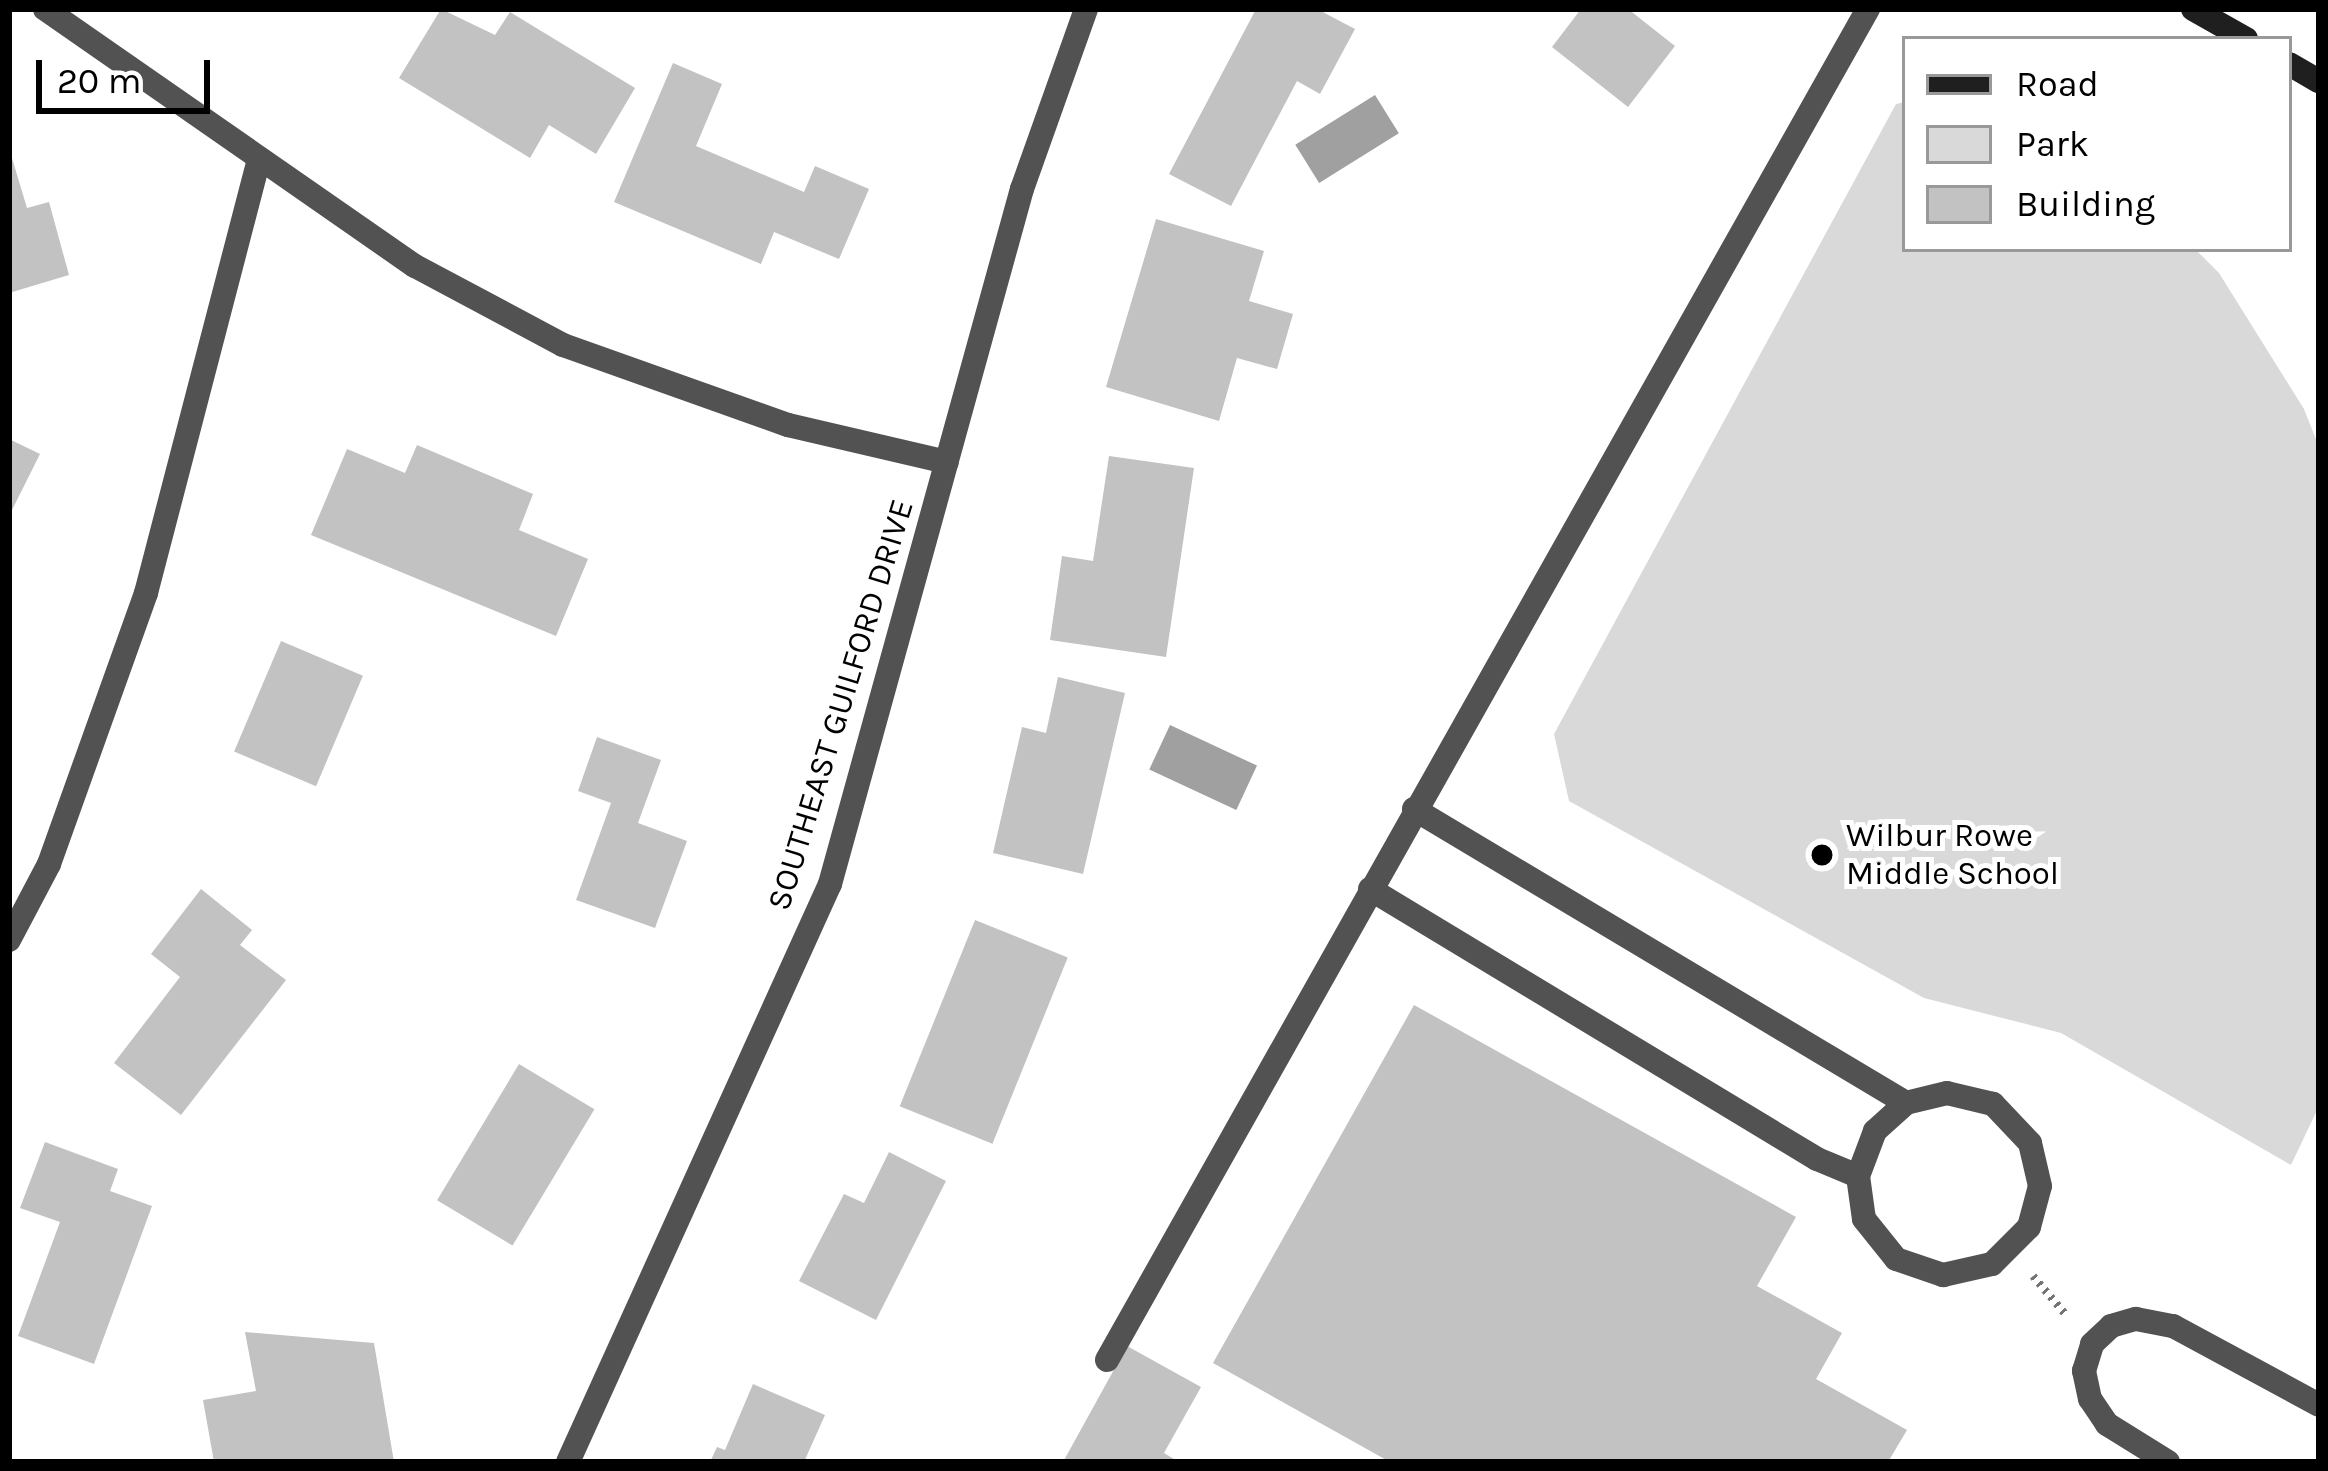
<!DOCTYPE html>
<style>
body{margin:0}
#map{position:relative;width:2328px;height:1471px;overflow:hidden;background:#fff;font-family:Karla,sans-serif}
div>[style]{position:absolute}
.green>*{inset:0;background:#d9d9d9}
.water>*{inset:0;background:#a0a0a0;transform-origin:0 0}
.building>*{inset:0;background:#c2c2c2;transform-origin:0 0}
.path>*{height:8px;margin-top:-4px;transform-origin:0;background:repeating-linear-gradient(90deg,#747474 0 3px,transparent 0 9px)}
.lane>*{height:24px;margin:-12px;padding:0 12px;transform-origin:12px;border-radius:12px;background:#525252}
.street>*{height:24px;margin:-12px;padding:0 12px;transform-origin:12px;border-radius:12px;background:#525252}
.secondary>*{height:24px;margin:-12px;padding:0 12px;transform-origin:12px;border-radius:12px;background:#1f1f1f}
.dots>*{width:33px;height:33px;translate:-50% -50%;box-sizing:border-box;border:6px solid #fff;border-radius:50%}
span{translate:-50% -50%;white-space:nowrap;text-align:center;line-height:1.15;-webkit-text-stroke:10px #fff;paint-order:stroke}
.street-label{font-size:33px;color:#000}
.poi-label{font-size:33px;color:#000}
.left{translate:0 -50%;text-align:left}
.frame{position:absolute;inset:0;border:12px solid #000;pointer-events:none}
.legend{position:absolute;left:1902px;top:36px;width:390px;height:216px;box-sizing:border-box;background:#fff;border:3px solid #999;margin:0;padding:15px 21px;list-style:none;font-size:36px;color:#000}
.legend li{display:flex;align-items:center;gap:24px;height:60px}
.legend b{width:60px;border:3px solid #999}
.scale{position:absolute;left:36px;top:60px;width:174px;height:54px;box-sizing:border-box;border:6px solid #000;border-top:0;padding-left:15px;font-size:36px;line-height:42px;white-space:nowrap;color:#000;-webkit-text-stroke:9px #fff;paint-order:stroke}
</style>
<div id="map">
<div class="green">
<div style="clip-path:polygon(1905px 102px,1905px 249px,2195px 249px,2219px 273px,2304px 409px,2319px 447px,2319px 1106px,2291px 1165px,2061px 1033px,1924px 998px,1569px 801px,1554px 734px,1896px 104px)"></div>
</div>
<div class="water">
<div style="left:1375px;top:95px;width:45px;height:94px;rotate:58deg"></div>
<div style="left:1170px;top:725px;width:96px;height:49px;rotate:25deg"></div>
</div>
<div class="building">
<div style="clip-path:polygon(441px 9px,495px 35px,510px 12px,635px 88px,596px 154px,549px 125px,530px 158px,399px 78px)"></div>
<div style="clip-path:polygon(1256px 9px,1317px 9px,1355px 29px,1320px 94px,1297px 81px,1231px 206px,1169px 174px)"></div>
<div style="clip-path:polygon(1581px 9px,1628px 9px,1675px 46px,1628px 107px,1552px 47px)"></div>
<div style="clip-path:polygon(673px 63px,722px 84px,696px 146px,804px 192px,815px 166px,869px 189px,839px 259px,774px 232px,761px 264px,614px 202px)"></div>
<div style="clip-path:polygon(9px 148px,27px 208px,49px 202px,69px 275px,9px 293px)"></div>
<div style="clip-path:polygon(1156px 219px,1264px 251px,1249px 301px,1293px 314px,1277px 369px,1237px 358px,1219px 421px,1106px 387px)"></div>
<div style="clip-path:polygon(9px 439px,40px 454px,9px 516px)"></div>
<div style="clip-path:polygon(417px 445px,533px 494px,519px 530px,588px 559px,556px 636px,311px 535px,347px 449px,405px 473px)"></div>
<div style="clip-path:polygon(1109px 456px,1194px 468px,1166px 657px,1050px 640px,1062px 556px,1093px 561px)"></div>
<div style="left:281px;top:641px;width:89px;height:120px;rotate:23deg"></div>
<div style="clip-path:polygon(1058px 677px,1125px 693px,1083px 874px,993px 853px,1022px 727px,1046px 733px)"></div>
<div style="clip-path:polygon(597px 737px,661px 760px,638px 823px,687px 841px,655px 928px,576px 900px,611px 803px,578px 791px)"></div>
<div style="clip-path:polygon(201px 889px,252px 930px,240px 945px,286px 980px,181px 1115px,114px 1063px,180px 977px,151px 954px)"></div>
<div style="left:975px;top:920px;width:100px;height:201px;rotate:22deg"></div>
<div style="clip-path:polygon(1414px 1005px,1796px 1217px,1757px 1286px,1842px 1333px,1816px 1379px,1907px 1430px,1888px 1462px,1390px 1462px,1213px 1363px)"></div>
<div style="left:519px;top:1064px;width:88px;height:159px;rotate:31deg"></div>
<div style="clip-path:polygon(45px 1142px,118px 1169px,110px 1191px,152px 1206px,94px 1364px,18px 1336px,60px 1222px,20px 1208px)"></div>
<div style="clip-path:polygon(889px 1152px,946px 1181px,876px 1320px,799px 1281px,844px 1194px,864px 1203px)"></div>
<div style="clip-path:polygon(245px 1332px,374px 1343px,394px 1462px,214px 1462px,203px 1400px,256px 1391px)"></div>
<div style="clip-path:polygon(1127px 1346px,1201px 1387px,1164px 1453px,1179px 1462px,1063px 1462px)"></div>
<div style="clip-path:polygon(753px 1384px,825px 1415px,804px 1462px,710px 1462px,717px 1447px,725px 1450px)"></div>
</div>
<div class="path">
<div style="left:2033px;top:1276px;width:51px;rotate:49.8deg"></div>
</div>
<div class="lane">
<div style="left:1414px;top:809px;width:573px;rotate:30.86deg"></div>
<div style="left:1370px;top:889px;width:522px;rotate:31.13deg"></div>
<div style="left:1817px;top:1159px;width:44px;rotate:22.5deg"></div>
<div style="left:1858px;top:1176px;width:43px;rotate:82.1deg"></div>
<div style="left:1864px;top:1219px;width:51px;rotate:51.3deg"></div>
<div style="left:1896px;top:1259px;width:50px;rotate:18.8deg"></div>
<div style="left:1943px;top:1275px;width:50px;rotate:-12.7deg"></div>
<div style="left:1992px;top:1264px;width:52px;rotate:-45deg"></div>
<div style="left:2029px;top:1227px;width:42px;rotate:-75deg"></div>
<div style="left:2040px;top:1186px;width:44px;rotate:-103.1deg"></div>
<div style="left:2030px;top:1143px;width:54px;rotate:-133.5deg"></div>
<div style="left:1993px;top:1104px;width:47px;rotate:-166.6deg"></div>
<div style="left:1947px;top:1093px;width:42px;rotate:166.3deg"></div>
<div style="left:1906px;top:1103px;width:42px;rotate:137.9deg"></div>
<div style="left:1875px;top:1131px;width:48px;rotate:110.7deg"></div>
<div style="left:1107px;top:1360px;width:1551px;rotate:-60.61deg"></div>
<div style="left:2168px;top:1462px;width:72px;rotate:-148.1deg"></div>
<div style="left:2107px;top:1424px;width:30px;rotate:-124deg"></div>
<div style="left:2090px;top:1399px;width:29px;rotate:-102deg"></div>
<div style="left:2084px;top:1371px;width:28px;rotate:-73deg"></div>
<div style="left:2092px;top:1344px;width:26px;rotate:-43deg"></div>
<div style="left:2111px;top:1326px;width:26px;rotate:-16deg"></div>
<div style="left:2136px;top:1319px;width:38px;rotate:11deg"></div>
<div style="left:2173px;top:1326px;width:166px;rotate:28.4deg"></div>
</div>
<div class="street">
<div style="left:45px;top:9px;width:450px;rotate:34.8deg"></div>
<div style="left:415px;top:266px;width:168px;rotate:28.1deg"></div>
<div style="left:563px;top:345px;width:239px;rotate:19.6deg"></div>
<div style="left:788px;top:425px;width:163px;rotate:13.1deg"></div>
<div style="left:9px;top:940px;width:86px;rotate:-62.2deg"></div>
<div style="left:49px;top:864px;width:288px;rotate:-70.3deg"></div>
<div style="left:146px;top:593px;width:448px;rotate:-75.4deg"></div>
<div style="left:568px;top:1462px;width:635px;rotate:-65.62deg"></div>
<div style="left:830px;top:884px;width:721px;rotate:-74.56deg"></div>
<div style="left:1022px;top:189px;width:191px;rotate:-70.4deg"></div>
</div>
<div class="secondary">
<div style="left:2193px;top:9px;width:61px;rotate:29.5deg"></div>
<div style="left:2289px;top:64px;width:34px;rotate:30deg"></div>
</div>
<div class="dots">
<div style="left:1822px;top:855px;background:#000"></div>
</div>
<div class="street-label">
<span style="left:841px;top:705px;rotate:-73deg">SOUTHEAST GUILFORD DRIVE</span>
</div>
<div class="poi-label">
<span class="left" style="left:1846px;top:855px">Wilbur Rowe<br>Middle School</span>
</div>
<div class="frame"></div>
<ul class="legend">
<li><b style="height:15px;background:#1f1f1f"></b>Road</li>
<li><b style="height:33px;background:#d9d9d9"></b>Park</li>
<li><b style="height:33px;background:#c2c2c2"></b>Building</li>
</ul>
<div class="scale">20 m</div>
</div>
